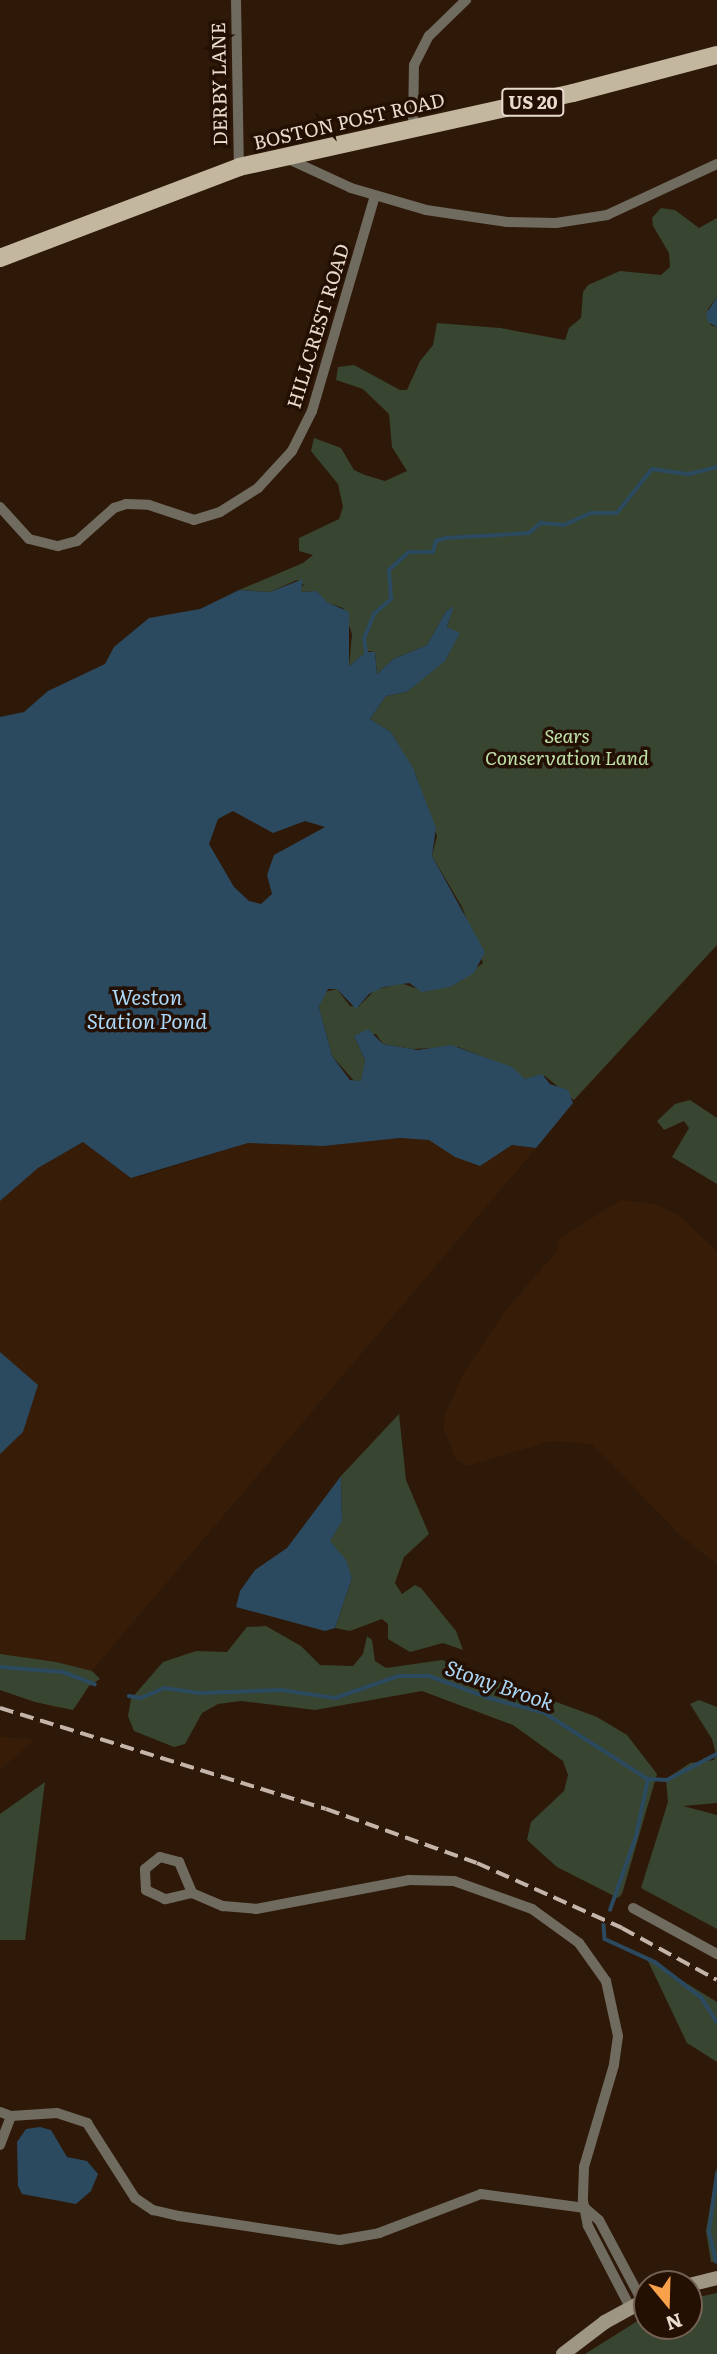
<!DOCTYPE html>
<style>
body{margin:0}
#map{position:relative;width:717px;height:2354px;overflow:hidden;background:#2e1909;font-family:Literata,serif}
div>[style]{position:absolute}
.built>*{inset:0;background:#371d08}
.green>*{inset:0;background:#384530}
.water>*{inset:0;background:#2b495f}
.stream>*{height:3.5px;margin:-1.75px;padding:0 1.75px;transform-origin:1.75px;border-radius:1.75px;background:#2b495f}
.minor>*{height:10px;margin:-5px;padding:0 5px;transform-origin:5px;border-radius:5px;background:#706b5f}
.secondary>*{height:14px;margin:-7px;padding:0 7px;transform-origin:7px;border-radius:7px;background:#9e9683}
.primary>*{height:18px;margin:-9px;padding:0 9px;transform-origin:9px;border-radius:9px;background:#c3b89f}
.rail>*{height:3.5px;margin-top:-1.75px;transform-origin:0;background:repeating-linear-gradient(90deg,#c4b4a9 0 14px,transparent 0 21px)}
span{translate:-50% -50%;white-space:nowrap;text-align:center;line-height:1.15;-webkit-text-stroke:7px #241002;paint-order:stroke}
.shield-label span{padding:2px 5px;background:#241002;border:2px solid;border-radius:5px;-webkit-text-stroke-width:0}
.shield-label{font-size:18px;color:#eadbd1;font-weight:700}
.street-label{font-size:19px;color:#eadbd1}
.park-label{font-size:19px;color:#bfe2ab;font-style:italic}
.water-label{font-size:21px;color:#abd7f8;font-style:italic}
.north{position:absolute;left:633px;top:2270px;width:70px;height:70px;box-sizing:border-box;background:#241002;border:2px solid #736155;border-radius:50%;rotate:161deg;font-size:19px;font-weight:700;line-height:28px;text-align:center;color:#eadbd1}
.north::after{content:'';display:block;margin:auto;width:24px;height:32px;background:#f8a14a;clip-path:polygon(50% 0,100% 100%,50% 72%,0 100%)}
</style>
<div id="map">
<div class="built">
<div style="clip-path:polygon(392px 1138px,429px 1140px,476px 1166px,512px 1145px,536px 1148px,59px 1709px,0 1691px,0 1201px,38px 1168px,83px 1142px,140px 1177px,248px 1143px,323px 1146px)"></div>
<div style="clip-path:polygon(621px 1200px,655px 1204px,677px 1214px,717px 1251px,717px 1564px,680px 1535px,592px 1444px,550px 1441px,467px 1466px,456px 1460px,444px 1429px,445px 1414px,464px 1373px,505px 1311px,558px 1250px,557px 1240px)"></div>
<div style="clip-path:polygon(0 1737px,35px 1739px,0 1770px)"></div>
</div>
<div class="green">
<div style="clip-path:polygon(661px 208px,675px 210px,699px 228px,717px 218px,717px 297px,708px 309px,711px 325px,717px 327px,717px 945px,574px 1100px,545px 1076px,525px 1079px,502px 1064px,458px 1047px,412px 1049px,383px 1044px,376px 1034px,354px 1036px,365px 1060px,362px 1081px,355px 1082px,332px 1056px,319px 1007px,324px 992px,337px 989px,350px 1006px,358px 1007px,375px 990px,401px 983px,418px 989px,450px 987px,483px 963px,462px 907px,432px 856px,437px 836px,415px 773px,391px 732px,370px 719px,386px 696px,407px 692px,448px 656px,456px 633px,447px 627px,453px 607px,446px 611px,427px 645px,393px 659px,377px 674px,375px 652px,368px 651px,349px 666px,352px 634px,343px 608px,326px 602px,317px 591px,301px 592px,299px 588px,304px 585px,297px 580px,270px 592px,239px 590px,303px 563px,313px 555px,299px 551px,299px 538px,339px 519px,343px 507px,338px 484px,311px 451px,314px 438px,341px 448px,354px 470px,365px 475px,385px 481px,407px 471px,392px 447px,389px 414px,363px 389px,336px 380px,338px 367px,354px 365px,400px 390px,407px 390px,420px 361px,433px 345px,437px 323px,500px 328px,565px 340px,569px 328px,581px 318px,583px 292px,588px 285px,620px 271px,661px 275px,670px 267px,669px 253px,653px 226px,652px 218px)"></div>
<div style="clip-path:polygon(690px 1100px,717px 1118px,717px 1184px,672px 1157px,689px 1128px,684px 1121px,664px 1130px,657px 1121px,675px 1104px)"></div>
<div style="clip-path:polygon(399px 1414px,406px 1480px,429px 1534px,404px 1557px,395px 1583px,402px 1594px,415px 1585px,421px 1588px,456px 1631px,463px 1650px,443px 1643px,410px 1652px,388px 1639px,388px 1624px,382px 1619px,350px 1631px,335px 1628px,352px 1578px,329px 1540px,342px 1521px,341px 1476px)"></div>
<div style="clip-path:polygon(266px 1626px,301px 1646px,320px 1665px,353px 1666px,363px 1654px,367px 1636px,372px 1640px,375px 1661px,386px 1668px,442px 1660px,597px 1717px,627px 1735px,657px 1774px,622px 1894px,618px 1898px,557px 1867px,527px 1840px,531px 1822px,564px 1791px,568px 1775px,563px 1761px,513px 1725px,422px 1691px,315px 1710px,241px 1701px,218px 1704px,202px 1713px,185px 1744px,174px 1747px,134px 1731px,128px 1716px,131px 1699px,163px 1662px,196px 1651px,227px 1652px,247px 1627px)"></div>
<div style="clip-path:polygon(0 1654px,56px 1662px,92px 1671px,100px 1679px,89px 1686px,73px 1710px,35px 1702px,0 1690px)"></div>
<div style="clip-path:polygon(699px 1700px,717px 1707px,717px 1803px,683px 1806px,717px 1815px,717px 1929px,641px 1888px,668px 1802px,666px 1779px,690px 1763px,714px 1760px,716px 1754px,712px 1739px,690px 1704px)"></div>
<div style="clip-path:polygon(45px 1782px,25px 1940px,0 1940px,0 1814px)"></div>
<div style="clip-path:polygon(647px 1959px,717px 2002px,717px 2062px,687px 2043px)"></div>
<div style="clip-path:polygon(717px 2166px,717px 2262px,711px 2262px,706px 2231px)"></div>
<div style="clip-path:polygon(717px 2293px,717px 2354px,585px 2354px,647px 2315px,647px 2326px,689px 2326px,689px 2299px)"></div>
</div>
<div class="water">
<div style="clip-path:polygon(717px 297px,717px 327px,708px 322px,706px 314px)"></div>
<div style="clip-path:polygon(evenodd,303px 579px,301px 592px,317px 591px,327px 602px,349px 612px,349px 666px,366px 652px,375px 652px,377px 674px,393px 659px,427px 645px,446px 611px,454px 606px,447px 627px,460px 633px,445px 661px,407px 692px,386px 696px,370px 719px,391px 732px,413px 768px,436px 828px,432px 856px,485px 952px,474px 973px,450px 987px,422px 992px,409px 983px,384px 987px,369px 994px,356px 1009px,337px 989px,328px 989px,319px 1007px,332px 1056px,350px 1080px,361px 1081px,365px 1060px,354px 1036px,368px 1029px,383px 1044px,418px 1050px,451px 1045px,512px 1067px,525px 1079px,542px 1074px,550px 1084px,568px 1090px,573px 1103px,536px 1148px,512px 1145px,480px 1166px,455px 1157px,429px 1140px,400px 1138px,323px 1146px,248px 1143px,131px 1178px,83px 1142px,38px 1168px,0 1201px,0 717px,24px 712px,48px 691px,105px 664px,114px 647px,149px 618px,200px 609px,239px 590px,270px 592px,303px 579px,233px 811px,273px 833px,305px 821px,325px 827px,274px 855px,267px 875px,272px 894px,261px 904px,249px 901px,234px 887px,209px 844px,218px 819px,233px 811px)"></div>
<div style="clip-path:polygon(0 1352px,38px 1385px,23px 1432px,0 1454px)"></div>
<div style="clip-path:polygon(341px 1476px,342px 1521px,330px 1541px,346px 1560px,352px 1578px,335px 1628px,325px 1631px,236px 1607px,240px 1591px,255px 1570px,287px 1548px)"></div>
<div style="clip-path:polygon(40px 2127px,51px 2130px,67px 2157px,87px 2161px,98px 2174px,91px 2191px,76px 2204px,22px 2194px,18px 2186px,17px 2142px,26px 2129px)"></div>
</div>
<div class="stream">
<div style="left:366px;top:652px;width:13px;rotate:-99deg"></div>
<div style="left:364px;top:639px;width:27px;rotate:-68deg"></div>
<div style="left:374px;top:614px;width:23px;rotate:-41deg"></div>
<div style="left:391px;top:599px;width:29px;rotate:-94deg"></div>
<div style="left:389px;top:570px;width:27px;rotate:-42deg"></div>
<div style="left:409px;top:552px;width:24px"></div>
<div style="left:433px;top:552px;width:11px;rotate:-75deg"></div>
<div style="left:436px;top:541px;width:10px;rotate:-17deg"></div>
<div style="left:446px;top:538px;width:83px;rotate:-3.4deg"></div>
<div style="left:529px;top:533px;width:16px;rotate:-40deg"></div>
<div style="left:541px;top:523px;width:23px;rotate:5deg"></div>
<div style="left:564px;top:525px;width:30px;rotate:-24deg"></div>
<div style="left:591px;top:513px;width:26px"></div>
<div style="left:617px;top:513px;width:56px;rotate:-51.5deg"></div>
<div style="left:652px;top:469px;width:37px;rotate:8deg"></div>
<div style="left:689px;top:474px;width:29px;rotate:-14deg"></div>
<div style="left:0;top:1667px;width:63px;rotate:4.5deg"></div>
<div style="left:63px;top:1672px;width:34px;rotate:21deg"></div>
<div style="left:129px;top:1696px;width:12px;rotate:9deg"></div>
<div style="left:141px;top:1698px;width:25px;rotate:-23deg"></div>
<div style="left:164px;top:1688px;width:37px;rotate:8deg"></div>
<div style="left:201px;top:1693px;width:81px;rotate:-2.1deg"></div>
<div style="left:282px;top:1690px;width:54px;rotate:8.6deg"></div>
<div style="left:335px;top:1698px;width:68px;rotate:-19deg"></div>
<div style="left:399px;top:1676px;width:30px"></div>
<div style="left:429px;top:1676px;width:64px;rotate:20.1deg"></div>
<div style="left:489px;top:1698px;width:58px;rotate:15deg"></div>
<div style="left:545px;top:1713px;width:122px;rotate:32.7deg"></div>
<div style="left:648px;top:1779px;width:19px;rotate:3deg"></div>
<div style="left:667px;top:1780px;width:56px;rotate:-27.5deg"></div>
<div style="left:610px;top:1910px;width:78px;rotate:-70.6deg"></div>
<div style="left:636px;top:1836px;width:58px;rotate:-78.1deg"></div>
<div style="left:604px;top:1925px;width:14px;rotate:86deg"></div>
<div style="left:605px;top:1939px;width:55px;rotate:24.7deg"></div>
<div style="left:655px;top:1962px;width:59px;rotate:37.5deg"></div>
<div style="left:702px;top:1998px;width:28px;rotate:58deg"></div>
<div style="left:716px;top:2262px;width:32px;rotate:-103deg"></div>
<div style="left:709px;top:2231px;width:58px;rotate:-82deg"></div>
</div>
<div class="minor">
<div style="left:236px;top:0;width:167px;rotate:89deg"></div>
<div style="left:413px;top:127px;width:62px;rotate:-89.1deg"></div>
<div style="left:414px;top:65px;width:33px;rotate:-63deg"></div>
<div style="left:429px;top:36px;width:52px;rotate:-44.2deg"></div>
<div style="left:284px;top:157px;width:74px;rotate:24.8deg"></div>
<div style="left:351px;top:188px;width:78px;rotate:16.3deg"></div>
<div style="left:426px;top:210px;width:82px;rotate:8.4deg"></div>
<div style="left:507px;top:222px;width:49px;rotate:1.2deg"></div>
<div style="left:556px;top:223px;width:52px;rotate:-8.9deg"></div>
<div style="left:607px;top:215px;width:121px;rotate:-24.9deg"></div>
<div style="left:0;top:507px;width:43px;rotate:47.8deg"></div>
<div style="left:29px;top:539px;width:30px;rotate:14deg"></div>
<div style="left:58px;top:546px;width:20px;rotate:-15deg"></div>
<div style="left:77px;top:541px;width:50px;rotate:-41.7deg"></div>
<div style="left:114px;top:508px;width:13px;rotate:-18deg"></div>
<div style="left:126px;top:504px;width:23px;rotate:2deg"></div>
<div style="left:149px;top:505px;width:47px;rotate:18.4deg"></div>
<div style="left:194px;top:520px;width:27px;rotate:-17deg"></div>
<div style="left:220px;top:512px;width:45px;rotate:-32.3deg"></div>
<div style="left:258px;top:488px;width:50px;rotate:-47.4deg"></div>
<div style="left:292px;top:451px;width:45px;rotate:-63.4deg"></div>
<div style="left:312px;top:411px;width:224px;rotate:-73.7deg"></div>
<div style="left:160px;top:1857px;width:20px;rotate:15deg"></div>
<div style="left:179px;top:1862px;width:34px;rotate:67deg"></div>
<div style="left:192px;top:1893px;width:28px;rotate:167deg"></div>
<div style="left:165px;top:1899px;width:21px;rotate:-155deg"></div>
<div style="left:146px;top:1890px;width:21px;rotate:-93deg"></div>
<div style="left:145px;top:1869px;width:19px;rotate:-39deg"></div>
<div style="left:192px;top:1893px;width:34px;rotate:23deg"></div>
<div style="left:223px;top:1906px;width:33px;rotate:5deg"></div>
<div style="left:256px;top:1909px;width:156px;rotate:-10.7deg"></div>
<div style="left:409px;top:1880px;width:45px;rotate:1.3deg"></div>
<div style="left:454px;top:1881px;width:83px;rotate:19.7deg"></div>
<div style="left:532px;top:1909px;width:58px;rotate:35.9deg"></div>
<div style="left:579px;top:1943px;width:47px;rotate:54.6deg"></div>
<div style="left:606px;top:1981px;width:56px;rotate:77.7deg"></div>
<div style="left:618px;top:2036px;width:29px;rotate:98deg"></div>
<div style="left:614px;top:2065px;width:106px;rotate:106.4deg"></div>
<div style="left:584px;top:2167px;width:34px;rotate:92deg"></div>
<div style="left:583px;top:2201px;width:25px;rotate:79deg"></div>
<div style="left:588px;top:2226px;width:91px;rotate:62.6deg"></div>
<div style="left:633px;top:1908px;width:96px;rotate:28.7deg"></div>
<div style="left:0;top:2112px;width:12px;rotate:20deg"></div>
<div style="left:11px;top:2116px;width:46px;rotate:-3.7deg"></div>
<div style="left:57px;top:2113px;width:32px;rotate:18deg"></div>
<div style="left:87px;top:2123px;width:89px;rotate:57.4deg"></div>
<div style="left:135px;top:2198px;width:22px;rotate:34deg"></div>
<div style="left:153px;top:2210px;width:27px;rotate:13deg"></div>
<div style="left:179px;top:2216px;width:163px;rotate:8.5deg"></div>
<div style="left:340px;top:2240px;width:40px;rotate:-10deg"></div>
<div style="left:379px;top:2233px;width:109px;rotate:-20.9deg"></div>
<div style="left:481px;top:2194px;width:105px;rotate:7.7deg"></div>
<div style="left:0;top:2145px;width:31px;rotate:-69deg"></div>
<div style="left:585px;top:2208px;width:18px;rotate:41deg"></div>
<div style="left:599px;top:2220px;width:92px;rotate:62deg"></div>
</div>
<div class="secondary">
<div style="left:689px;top:2285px;width:29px;rotate:-14deg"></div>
<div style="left:563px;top:2354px;width:53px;rotate:-37.3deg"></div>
<div style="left:605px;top:2322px;width:48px;rotate:-28.7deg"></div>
</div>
<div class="primary">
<div style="left:0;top:258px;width:256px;rotate:-20.8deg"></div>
<div style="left:239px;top:167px;width:342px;rotate:-12.5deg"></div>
<div style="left:573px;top:93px;width:149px;rotate:-14.8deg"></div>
</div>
<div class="rail">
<div style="left:0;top:1708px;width:341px;rotate:17.2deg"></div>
<div style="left:326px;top:1809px;width:160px;rotate:19.7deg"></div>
<div style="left:477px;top:1863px;width:159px;rotate:24.1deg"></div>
<div style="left:622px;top:1928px;width:108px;rotate:28.7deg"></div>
</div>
<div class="shield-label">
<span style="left:533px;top:102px">US 20</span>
</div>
<div class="street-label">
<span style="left:219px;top:84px;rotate:-91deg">DERBY LANE</span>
<span style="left:349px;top:121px;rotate:-13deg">BOSTON POST ROAD</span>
<span style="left:318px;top:326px;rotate:-73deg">HILLCREST ROAD</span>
</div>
<div class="park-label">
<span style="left:567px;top:747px">Sears<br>Conservation Land</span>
</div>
<div class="water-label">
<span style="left:147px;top:1008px">Weston<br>Station Pond</span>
<span style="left:500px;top:1684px;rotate:19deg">Stony Brook</span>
</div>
<div class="north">N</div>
</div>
